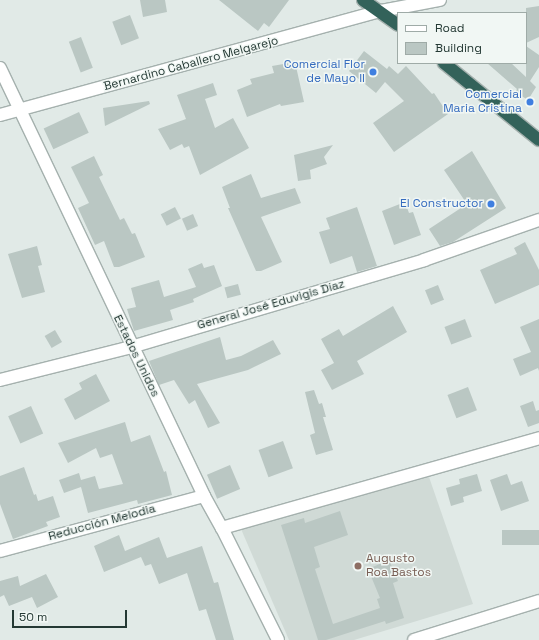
<!DOCTYPE html>
<meta charset="utf-8">
<style>
body{margin:0}
#map{position:relative;width:539px;height:640px;overflow:hidden;background:#e1eae7;font-family:"Space Grotesk",sans-serif}
div>[style]{position:absolute}
.built>*{inset:0;background:#d0dad6}
.building>*{inset:0;background:#bac7c3;transform-origin:0 0}
.roads{filter:drop-shadow(1px 0 #a5b1ae) drop-shadow(-1px 0 #a5b1ae) drop-shadow(0 1px #a5b1ae) drop-shadow(0 -1px #a5b1ae)}
.minor>*{height:12px;margin:-6px;padding:0 6px;transform-origin:6px;border-radius:6px;background:#fff}
.highway>*{height:12px;margin:-6px;padding:0 6px;transform-origin:6px;border-radius:6px;background:#33625a}
.dots>*{width:11px;height:11px;translate:-50% -50%;box-sizing:border-box;border:2px solid #f1f7f4;border-radius:50%}
span{translate:-50% -50%;white-space:nowrap;text-align:center;line-height:1.15;-webkit-text-stroke:3px #f1f7f4;paint-order:stroke}
.street-label{font-size:12px;color:#243934}
.shop-label{font-size:12px;color:#366cbe}
.right{translate:-100% -50%;text-align:right}
.education-label{font-size:12px;color:#785e54}
.left{translate:0 -50%;text-align:left}
.legend{position:absolute;left:397px;top:12px;width:130px;height:52px;box-sizing:border-box;background:#f1f7f4;border:1px solid #9faba7;margin:0;padding:5px 7px;list-style:none;font-size:12px;color:#243934}
.legend li{display:flex;align-items:center;gap:8px;height:20px}
.legend b{width:20px;border:1px solid #9faba7}
.scale{position:absolute;left:12px;top:610px;width:115px;height:18px;box-sizing:border-box;border:2px solid #243934;border-top:0;padding-left:5px;font-size:12px;line-height:14px;white-space:nowrap;color:#243934;-webkit-text-stroke:3px #f1f7f4;paint-order:stroke}
</style>
<div id="map">
<div class="built">
<div style="clip-path:polygon(429px 477px,473px 604px,354px 640px,289px 640px,241px 529px)"></div>
</div>
<div class="building">
<div style="clip-path:polygon(140px 0,165px 0,167px 12px,143px 17px)"></div>
<div style="clip-path:polygon(219px 0,289px 0,269px 27px,264px 23px,258px 31px)"></div>
<div style="clip-path:polygon(539px 6px,539px 37px,526px 43px,526px 8px)"></div>
<div style="left:130px;top:15px;width:25px;height:19px;rotate:69deg"></div>
<div style="left:81px;top:37px;width:33px;height:13px;rotate:69deg"></div>
<div style="clip-path:polygon(526px 46px,539px 55px,539px 67px,530px 81px,536px 87px,528px 100px,515px 92px,517px 89px,487px 63px,511px 63px,526px 77px)"></div>
<div style="clip-path:polygon(364px 51px,387px 69px,389px 66px,398px 74px,406px 66px,432px 94px,434px 93px,448px 114px,394px 152px,373px 123px,404px 101px,385px 82px,376px 93px,349px 71px)"></div>
<div style="clip-path:polygon(295px 62px,304px 102px,281px 106px,280px 104px,247px 117px,237px 90px,252px 84px,250px 79px,274px 73px,272px 66px)"></div>
<div style="clip-path:polygon(213px 83px,217px 95px,205px 99px,215px 128px,233px 118px,249px 148px,200px 175px,189px 146px,184px 148px,182px 144px,170px 150px,158px 129px,186px 119px,177px 95px)"></div>
<div style="clip-path:polygon(149px 101px,150px 104px,105px 126px,103px 108px)"></div>
<div style="left:79px;top:112px;width:23px;height:39px;rotate:65deg"></div>
<div style="clip-path:polygon(333px 145px,324px 157px,327px 164px,310px 170px,311px 179px,298px 181px,294px 155px)"></div>
<div style="clip-path:polygon(472px 151px,506px 208px,453px 242px,440px 246px,429px 229px,467px 204px,444px 170px)"></div>
<div style="clip-path:polygon(94px 156px,103px 175px,99px 177px,120px 220px,124px 218px,132px 234px,135px 233px,145px 257px,119px 267px,114px 267px,104px 241px,95px 245px,78px 208px,89px 203px,71px 167px)"></div>
<div style="clip-path:polygon(251px 174px,261px 198px,295px 188px,301px 203px,261px 217px,282px 262px,261px 271px,256px 271px,228px 208px,230px 208px,222px 187px)"></div>
<div style="clip-path:polygon(405px 202px,409px 213px,413px 212px,421px 235px,394px 245px,382px 211px)"></div>
<div style="left:175px;top:207px;width:13px;height:16px;rotate:63deg"></div>
<div style="clip-path:polygon(357px 207px,377px 266px,357px 272px,352px 256px,330px 264px,319px 232px,330px 229px,326px 218px)"></div>
<div style="left:193px;top:214px;width:13px;height:12px;rotate:67deg"></div>
<div style="clip-path:polygon(525px 242px,539px 270px,539px 285px,495px 304px,480px 270px,517px 254px,514px 248px)"></div>
<div style="clip-path:polygon(37px 246px,42px 265px,38px 266px,45px 292px,22px 298px,8px 254px)"></div>
<div style="clip-path:polygon(202px 263px,204px 268px,214px 265px,222px 286px,193px 299px,194px 302px,170px 310px,173px 320px,134px 331px,127px 309px,136px 307px,131px 288px,159px 280px,164px 297px,196px 287px,188px 269px)"></div>
<div style="left:238px;top:284px;width:11px;height:14px;rotate:75deg"></div>
<div style="left:438px;top:285px;width:16px;height:14px;rotate:68deg"></div>
<div style="clip-path:polygon(393px 306px,407px 332px,357px 361px,364px 374px,332px 390px,321px 370px,334px 363px,321px 339px,339px 329px,343px 336px)"></div>
<div style="left:465px;top:319px;width:19px;height:22px;rotate:69deg"></div>
<div style="clip-path:polygon(539px 319px,539px 371px,538px 368px,520px 376px,513px 359px,531px 352px,520px 327px)"></div>
<div style="left:55px;top:330px;width:14px;height:12px;rotate:60deg"></div>
<div style="clip-path:polygon(220px 337px,226px 360px,241px 356px,273px 340px,281px 354px,248px 370px,197px 384px,220px 423px,208px 428px,195px 400px,189px 404px,174px 380px,159px 385px,149px 361px)"></div>
<div style="clip-path:polygon(96px 374px,110px 401px,75px 420px,64px 399px,82px 389px,79px 383px)"></div>
<div style="left:468px;top:387px;width:25px;height:22px;rotate:69deg"></div>
<div style="clip-path:polygon(314px 390px,319px 404px,322px 403px,326px 417px,323px 417px,333px 450px,316px 455px,310px 435px,315px 433px,305px 392px)"></div>
<div style="clip-path:polygon(533px 401px,536px 411px,539px 410px,539px 423px,528px 427px,520px 406px)"></div>
<div style="left:31px;top:406px;width:30px;height:25px;rotate:66deg"></div>
<div style="clip-path:polygon(125px 422px,131px 442px,150px 435px,164px 472px,166px 471px,172px 495px,138px 504px,137px 500px,88px 513px,81px 487px,64px 493px,59px 480px,79px 473px,81px 480px,95px 476px,99px 489px,123px 484px,112px 454px,100px 458px,96px 448px,68px 463px,58px 443px)"></div>
<div style="left:283px;top:441px;width:29px;height:26px;rotate:70deg"></div>
<div style="left:230px;top:465px;width:26px;height:25px;rotate:67deg"></div>
<div style="clip-path:polygon(24px 467px,34px 495px,36px 494px,38px 501px,53px 496px,60px 517px,46px 522px,48px 526px,13px 539px,0 504px,0 476px)"></div>
<div style="clip-path:polygon(477px 474px,482px 491px,463px 497px,464px 502px,451px 506px,446px 488px,460px 484px,459px 479px)"></div>
<div style="clip-path:polygon(507px 474px,511px 485px,522px 481px,529px 501px,501px 511px,490px 480px)"></div>
<div style="clip-path:polygon(340px 511px,348px 535px,314px 547px,320px 567px,315px 569px,333px 624px,380px 608px,377px 599px,380px 598px,368px 569px,389px 560px,398px 581px,393px 583px,404px 618px,386px 624px,385px 621px,326px 640px,318px 640px,281px 525px,304px 518px,305px 523px)"></div>
<div style="left:539px;top:530px;width:15px;height:37px;rotate:90deg"></div>
<div style="clip-path:polygon(119px 535px,125px 551px,159px 537px,167px 558px,202px 546px,214px 583px,218px 582px,234px 640px,216px 640px,206px 609px,199px 611px,187px 573px,159px 584px,151px 564px,145px 566px,141px 557px,104px 572px,94px 546px)"></div>
<div style="clip-path:polygon(46px 574px,58px 597px,37px 608px,32px 597px,9px 606px,4px 595px,0 597px,0 581px,18px 576px,20px 586px)"></div>
</div>
<div class="roads">
<div class="minor">
<div style="left:0;top:68px;width:474px;rotate:64.5deg"></div>
<div style="left:204px;top:496px;width:37px;rotate:61deg"></div>
<div style="left:222px;top:528px;width:125px;rotate:63.4deg"></div>
<div style="left:0;top:115px;width:395px;rotate:-15.3deg"></div>
<div style="left:381px;top:11px;width:60px;rotate:-10.6deg"></div>
<div style="left:0;top:380px;width:135px;rotate:-14.1deg"></div>
<div style="left:131px;top:347px;width:306px;rotate:-16.5deg"></div>
<div style="left:424px;top:260px;width:122px;rotate:-19.2deg"></div>
<div style="left:222px;top:528px;width:330px;rotate:-15.8deg"></div>
<div style="left:0;top:551px;width:211px;rotate:-15.1deg"></div>
<div style="left:414px;top:640px;width:131px;rotate:-17.3deg"></div>
</div>
<div class="highway">
<div style="left:363px;top:0;width:43px;rotate:35.5deg"></div>
<div style="left:444px;top:63px;width:122px;rotate:39deg"></div>
</div>
</div>
<div class="dots">
<div style="left:373px;top:72px;background:#3f7fe0"></div>
<div style="left:530px;top:102px;background:#3f7fe0"></div>
<div style="left:491px;top:204px;background:#3f7fe0"></div>
<div style="left:358px;top:566px;background:#8d6e63"></div>
</div>
<div class="street-label">
<span style="left:191px;top:64px;rotate:-15deg">Bernardino Caballero Melgarejo</span>
<span style="left:271px;top:305px;rotate:-16deg">General José Eduvigis Díaz</span>
<span style="left:136px;top:356px;rotate:64deg">Estados Unidos</span>
<span style="left:102px;top:523px;rotate:-15deg">Reducción Melodia</span>
</div>
<div class="shop-label">
<span class="right" style="left:365px;top:72px">Comercial Flor<br>de Mayo II</span>
<span class="right" style="left:522px;top:102px">Comercial<br>Maria Cristina</span>
<span class="right" style="left:483px;top:204px">El Constructor</span>
</div>
<div class="education-label">
<span class="left" style="left:366px;top:566px">Augusto<br>Roa Bastos</span>
</div>
<ul class="legend">
<li><b style="height:5px;background:#fff"></b>Road</li>
<li><b style="height:11px;background:#bac7c3"></b>Building</li>
</ul>
<div class="scale">50 m</div>
</div>
